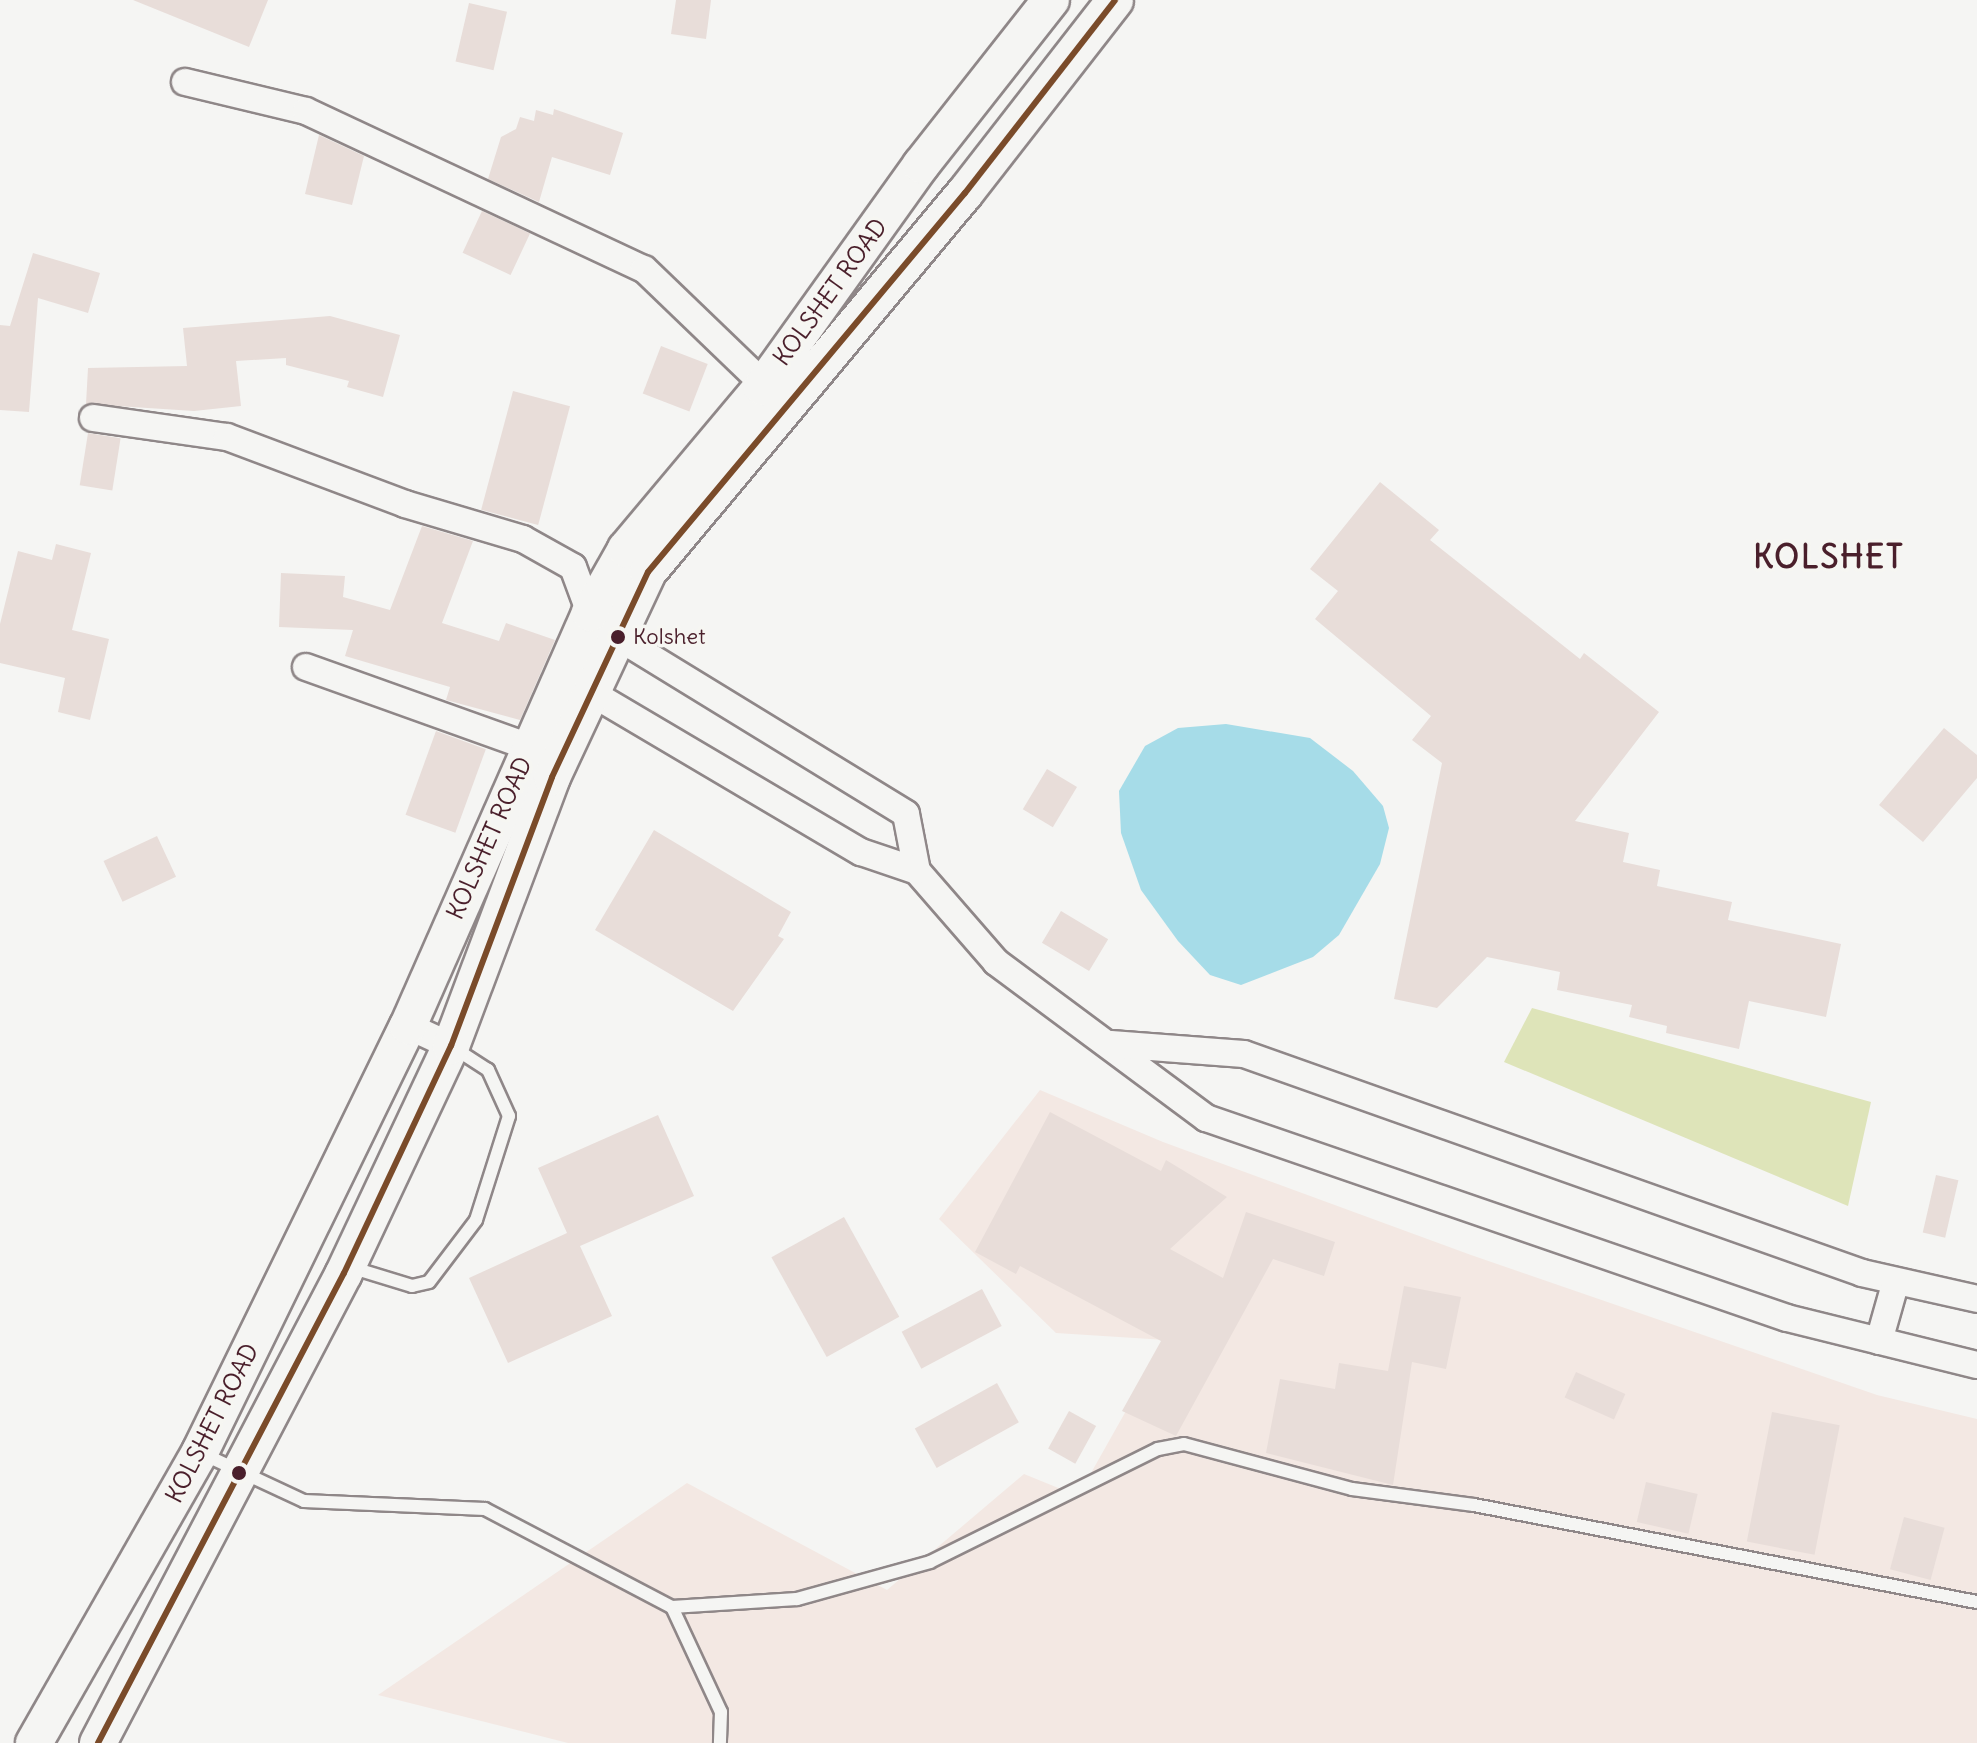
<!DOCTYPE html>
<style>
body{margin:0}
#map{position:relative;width:1977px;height:1743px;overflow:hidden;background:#f5f5f3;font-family:Delius,sans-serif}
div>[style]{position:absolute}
.built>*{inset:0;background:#f3e8e3}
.green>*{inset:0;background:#dee4b9}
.water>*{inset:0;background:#a6dce8}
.building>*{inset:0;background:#e8ddd9;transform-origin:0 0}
.roads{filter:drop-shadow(2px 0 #8f8788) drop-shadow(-2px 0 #8f8788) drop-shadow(0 2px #8f8788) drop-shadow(0 -2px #8f8788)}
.lane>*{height:12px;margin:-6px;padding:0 6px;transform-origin:6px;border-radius:6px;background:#f5f5f3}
.street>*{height:26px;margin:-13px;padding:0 13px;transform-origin:13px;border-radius:13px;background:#f5f5f3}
.secondary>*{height:36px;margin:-18px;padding:0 18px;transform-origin:18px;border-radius:18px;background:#f5f5f3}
.bus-1>*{height:6px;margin:-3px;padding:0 3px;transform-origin:3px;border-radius:3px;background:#7a4b2a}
.dots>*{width:22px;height:22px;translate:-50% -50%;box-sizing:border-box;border:4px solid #f6f6f2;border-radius:50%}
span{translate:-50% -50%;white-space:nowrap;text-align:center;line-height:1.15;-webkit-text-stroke:7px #f6f6f2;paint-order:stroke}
.bus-label{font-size:22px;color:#4a1f2b}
.left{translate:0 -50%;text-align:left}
.street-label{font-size:24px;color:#4a1f2b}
.district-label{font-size:32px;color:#4a1f2b;font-weight:700;letter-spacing:2px}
</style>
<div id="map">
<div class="built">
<div style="clip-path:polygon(1040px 1090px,1163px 1142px,1471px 1255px,1877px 1395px,1977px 1419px,1977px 1743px,568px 1743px,378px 1695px,687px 1483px,887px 1590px,1024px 1474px,1078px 1496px,1166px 1340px,1056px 1333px,939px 1219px)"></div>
</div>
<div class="green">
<div style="clip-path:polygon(1532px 1008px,1871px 1102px,1848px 1206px,1504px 1062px)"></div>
</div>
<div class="water">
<div style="clip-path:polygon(1226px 724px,1310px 738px,1353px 771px,1383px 806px,1389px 828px,1380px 864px,1339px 935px,1313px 957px,1241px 985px,1210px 975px,1178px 941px,1141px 890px,1121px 833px,1119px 791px,1145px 746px,1178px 728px)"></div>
</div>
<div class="building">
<div style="clip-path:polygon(133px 0,268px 0,249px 47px)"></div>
<div style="clip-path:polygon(676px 0,711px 0,706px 39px,671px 34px)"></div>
<div style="left:469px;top:3px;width:39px;height:60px;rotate:13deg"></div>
<div style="clip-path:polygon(554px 109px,623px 133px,610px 175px,552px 157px,539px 202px,488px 179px,501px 137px,516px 129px,520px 117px,534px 121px,536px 110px,553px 115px)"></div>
<div style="clip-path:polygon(319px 135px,364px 156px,352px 205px,305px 194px)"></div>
<div style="left:482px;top:211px;width:53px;height:46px;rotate:25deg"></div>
<div style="clip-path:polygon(33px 253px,100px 273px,88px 313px,38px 298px,29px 412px,0 410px,0 325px,10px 326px)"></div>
<div style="clip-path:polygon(330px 316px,400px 335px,383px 397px,347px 387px,349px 381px,286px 365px,286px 358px,236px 361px,241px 406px,194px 411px,86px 404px,88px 368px,187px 366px,183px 328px)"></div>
<div style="left:661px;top:346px;width:50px;height:51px;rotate:21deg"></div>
<div style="left:513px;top:391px;width:59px;height:123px;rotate:15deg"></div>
<div style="left:88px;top:433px;width:33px;height:53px;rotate:9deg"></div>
<div style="clip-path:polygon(1380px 482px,1439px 530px,1430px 540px,1580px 659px,1584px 653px,1659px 712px,1575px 821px,1629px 833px,1623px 862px,1660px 870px,1657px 886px,1732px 902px,1728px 920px,1841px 944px,1826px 1017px,1749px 1001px,1739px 1049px,1666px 1033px,1667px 1026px,1629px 1017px,1632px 1005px,1557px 990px,1560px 972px,1487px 957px,1437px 1008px,1394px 999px,1442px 763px,1412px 740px,1431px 716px,1315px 619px,1338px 591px,1310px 569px)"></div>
<div style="clip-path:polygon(422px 526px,473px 541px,442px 623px,499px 641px,506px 623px,555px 640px,520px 720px,446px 700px,450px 687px,345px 656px,353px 630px,279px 627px,281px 573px,345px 576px,343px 597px,390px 610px)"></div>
<div style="clip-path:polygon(56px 544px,91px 553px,72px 630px,109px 639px,90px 720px,58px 712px,65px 678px,0 663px,0 624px,18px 551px,52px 560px)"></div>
<div style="clip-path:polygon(1944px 728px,1977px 755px,1977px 778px,1923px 842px,1879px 805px)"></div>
<div style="left:436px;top:731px;width:53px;height:89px;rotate:20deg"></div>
<div style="left:1047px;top:769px;width:35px;height:47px;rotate:31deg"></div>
<div style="clip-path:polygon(654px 830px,791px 912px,778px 936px,784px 939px,733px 1011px,595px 930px)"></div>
<div style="left:157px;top:836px;width:45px;height:59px;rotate:65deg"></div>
<div style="left:1061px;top:911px;width:55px;height:37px;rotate:31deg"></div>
<div style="clip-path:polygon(1050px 1112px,1161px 1171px,1166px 1160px,1227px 1197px,1170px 1249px,1223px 1278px,1246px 1212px,1335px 1242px,1324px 1276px,1273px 1259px,1176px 1436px,1122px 1411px,1161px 1341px,1020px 1266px,1016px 1274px,975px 1252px)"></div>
<div style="clip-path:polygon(658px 1115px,694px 1196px,580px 1246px,612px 1316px,508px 1363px,469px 1278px,567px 1233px,538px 1168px)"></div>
<div style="left:1936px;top:1175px;width:23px;height:59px;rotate:13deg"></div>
<div style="left:844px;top:1217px;width:114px;height:83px;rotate:61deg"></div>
<div style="clip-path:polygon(1404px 1286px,1461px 1297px,1446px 1369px,1412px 1362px,1393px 1485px,1266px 1453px,1280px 1379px,1335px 1389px,1339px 1363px,1388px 1371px)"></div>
<div style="left:982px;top:1289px;width:42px;height:91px;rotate:62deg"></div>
<div style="left:1576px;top:1372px;width:54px;height:28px;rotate:24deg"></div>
<div style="left:997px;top:1383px;width:45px;height:94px;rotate:61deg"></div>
<div style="left:1069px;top:1411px;width:31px;height:43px;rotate:29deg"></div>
<div style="left:1772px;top:1412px;width:69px;height:132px;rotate:11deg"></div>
<div style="left:1646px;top:1482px;width:53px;height:41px;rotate:13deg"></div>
<div style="left:1904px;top:1517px;width:42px;height:54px;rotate:15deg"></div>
</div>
<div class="roads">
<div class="lane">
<div style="left:350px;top:1267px;width:65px;rotate:17deg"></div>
<div style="left:412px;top:1286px;width:17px;rotate:-13deg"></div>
<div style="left:429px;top:1282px;width:78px;rotate:-52.8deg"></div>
<div style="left:476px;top:1220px;width:109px;rotate:-72.4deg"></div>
<div style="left:509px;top:1116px;width:51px;rotate:-114.5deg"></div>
<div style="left:488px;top:1070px;width:40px;rotate:-147.1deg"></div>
<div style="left:203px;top:1454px;width:111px;rotate:25deg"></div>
<div style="left:304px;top:1501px;width:181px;rotate:2.5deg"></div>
<div style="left:485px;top:1509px;width:211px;rotate:27.7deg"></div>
<div style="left:672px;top:1607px;width:116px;rotate:65deg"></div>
<div style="left:721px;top:1712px;width:31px;rotate:92deg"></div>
<div style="left:672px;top:1607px;width:125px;rotate:-3.7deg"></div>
<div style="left:797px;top:1599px;width:138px;rotate:-15.5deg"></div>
<div style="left:930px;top:1562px;width:254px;rotate:-26.4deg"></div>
<div style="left:1158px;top:1449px;width:26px;rotate:-11deg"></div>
<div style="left:1184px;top:1444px;width:174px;rotate:15deg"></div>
<div style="left:1352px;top:1489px;width:123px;rotate:7.5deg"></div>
<div style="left:1474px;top:1505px;width:512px;rotate:10.92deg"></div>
</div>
<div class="street">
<div style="left:185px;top:82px;width:124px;rotate:13.5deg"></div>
<div style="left:306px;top:111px;width:373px;rotate:25.1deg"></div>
<div style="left:644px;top:269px;width:182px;rotate:43.9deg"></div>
<div style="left:93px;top:418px;width:135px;rotate:8.1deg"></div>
<div style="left:227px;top:437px;width:190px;rotate:20.6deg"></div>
<div style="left:405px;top:504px;width:123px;rotate:16.5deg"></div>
<div style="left:523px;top:539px;width:57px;rotate:29.2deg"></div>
<div style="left:573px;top:567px;width:49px;rotate:69.7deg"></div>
<div style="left:590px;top:613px;width:35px;rotate:41deg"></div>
<div style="left:616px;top:636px;width:340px;rotate:31.5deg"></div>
<div style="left:906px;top:814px;width:58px;rotate:79.1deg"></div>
<div style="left:917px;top:871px;width:121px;rotate:49deg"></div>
<div style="left:996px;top:962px;width:262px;rotate:36.6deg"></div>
<div style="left:1206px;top:1118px;width:614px;rotate:19deg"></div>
<div style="left:1787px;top:1318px;width:196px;rotate:13.9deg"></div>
<div style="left:306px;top:667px;width:237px;rotate:19.7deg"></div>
<div style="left:595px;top:695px;width:309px;rotate:30.6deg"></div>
<div style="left:861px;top:852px;width:59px;rotate:18.7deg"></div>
<div style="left:408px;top:1026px;width:47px;rotate:24.9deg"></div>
<div style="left:1111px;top:1044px;width:133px;rotate:4.3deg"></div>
<div style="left:1244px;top:1054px;width:656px;rotate:19.51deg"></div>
<div style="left:1862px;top:1273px;width:118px;rotate:12.7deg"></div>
<div style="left:1879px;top:1341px;width:62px;rotate:-74.2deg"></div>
</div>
<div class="secondary">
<div style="left:34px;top:1743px;width:335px;rotate:-60.3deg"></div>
<div style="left:200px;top:1452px;width:474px;rotate:-64deg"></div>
<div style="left:408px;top:1026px;width:451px;rotate:-66.2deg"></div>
<div style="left:590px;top:613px;width:73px;rotate:-60.6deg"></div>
<div style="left:626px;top:549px;width:212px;rotate:-50deg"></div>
<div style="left:762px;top:387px;width:273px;rotate:-54.4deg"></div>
<div style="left:921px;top:165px;width:210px;rotate:-51.8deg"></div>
<div style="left:98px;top:1743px;width:530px;rotate:-62.37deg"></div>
<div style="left:344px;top:1273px;width:251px;rotate:-64.8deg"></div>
<div style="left:451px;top:1046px;width:287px;rotate:-69.4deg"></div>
<div style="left:552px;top:777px;width:226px;rotate:-64.9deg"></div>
<div style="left:648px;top:572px;width:494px;rotate:-50.1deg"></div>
<div style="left:965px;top:193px;width:244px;rotate:-52.1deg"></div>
</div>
</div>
<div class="bus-1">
<div style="left:98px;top:1743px;width:530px;rotate:-62.37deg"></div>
<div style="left:344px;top:1273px;width:251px;rotate:-64.8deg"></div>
<div style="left:451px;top:1046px;width:287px;rotate:-69.4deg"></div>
<div style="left:552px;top:777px;width:226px;rotate:-64.9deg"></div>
<div style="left:648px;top:572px;width:494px;rotate:-50.1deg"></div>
<div style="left:965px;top:193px;width:244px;rotate:-52.1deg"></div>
</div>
<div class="dots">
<div style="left:618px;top:637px;background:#4a1f2b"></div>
<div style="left:239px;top:1473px;background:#4a1f2b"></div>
</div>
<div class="bus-label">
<span class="left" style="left:633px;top:637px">Kolshet</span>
</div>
<div class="street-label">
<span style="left:830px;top:292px;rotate:-54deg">KOLSHET ROAD</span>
<span style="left:489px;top:838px;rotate:-66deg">KOLSHET ROAD</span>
<span style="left:212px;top:1423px;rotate:-63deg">KOLSHET ROAD</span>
</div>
<div class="district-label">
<span style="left:1829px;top:557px">KOLSHET</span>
</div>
</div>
